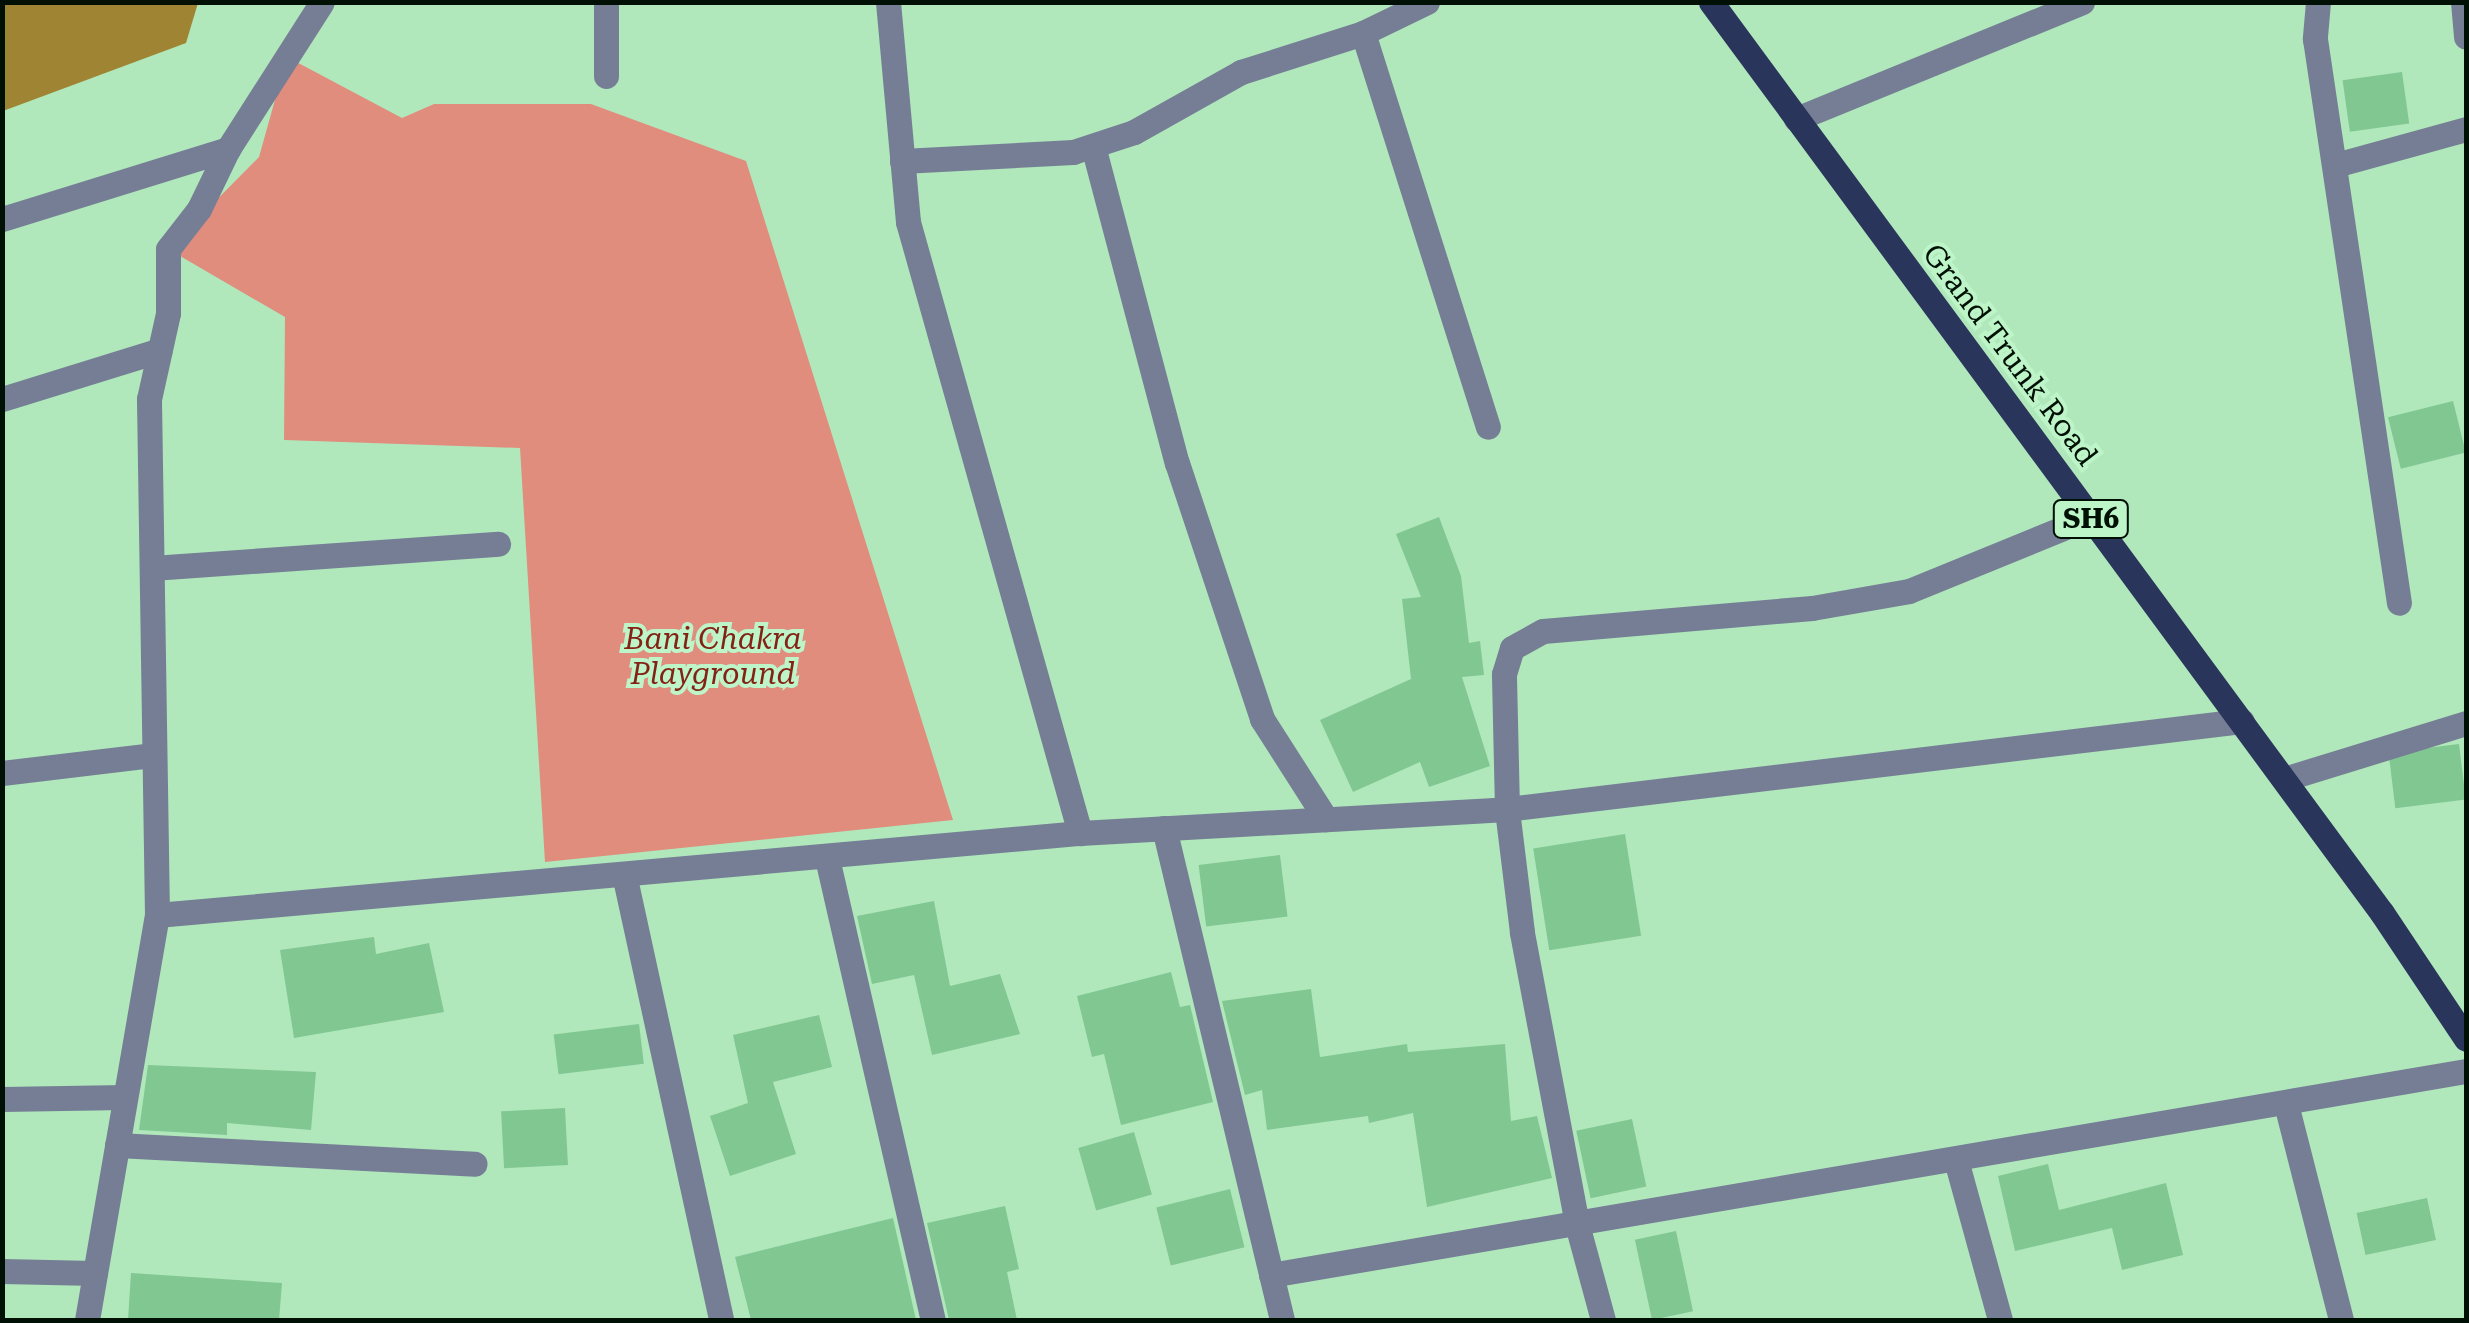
<!DOCTYPE html>
<style>
body{margin:0}
#map{position:relative;width:2469px;height:1323px;overflow:hidden;background:#b0e8bc;font-family:"Roboto Serif",serif}
div>[style]{position:absolute}
.green>*{inset:0;background:#e08d7e}
.water>*{inset:0;background:#9f8533}
.building>*{inset:0;background:#81c792;transform-origin:0 0}
.minor>*{height:25px;margin:-12.5px;padding:0 12.5px;transform-origin:12.5px;border-radius:12.5px;background:#767e95}
.major>*{height:25px;margin:-12.5px;padding:0 12.5px;transform-origin:12.5px;border-radius:12.5px;background:#2a355c}
span{translate:-50% -50%;white-space:nowrap;text-align:center;line-height:1.15;-webkit-text-stroke:8px #bdf5c9;paint-order:stroke}
.shield-label span{padding:2px 8px;background:#bdf5c9;border:2px solid;border-radius:8px;-webkit-text-stroke-width:0}
.shield-label{font-size:28px;color:#001004;font-weight:700}
.street-label{font-size:30px;color:#001004}
.park-label{font-size:30px;color:#832215;font-style:italic}
.frame{position:absolute;inset:0;border:5px solid #001004;pointer-events:none}
</style>
<div id="map">
<div class="green">
<div style="clip-path:polygon(287px 57px,402px 118px,434px 104px,591px 104px,746px 161px,953px 820px,545px 862px,520px 448px,284px 440px,285px 317px,168px 249px,259px 157px)"></div>
</div>
<div class="water">
<div style="clip-path:polygon(3px 2px,198px 2px,198px 3px,186px 43px,3px 111px)"></div>
</div>
<div class="building">
<div style="left:2402px;top:72px;width:52px;height:60px;rotate:82deg"></div>
<div style="left:2453px;top:401px;width:53px;height:67px;rotate:76deg"></div>
<div style="clip-path:polygon(1439px 517px,1461px 576px,1469px 643px,1480px 641px,1484px 675px,1462px 677px,1490px 766px,1429px 787px,1420px 762px,1353px 792px,1320px 720px,1411px 679px,1402px 599px,1421px 597px,1396px 534px)"></div>
<div style="left:2459px;top:744px;width:56px;height:71px;rotate:83deg"></div>
<div style="left:1625px;top:834px;width:103px;height:93px;rotate:81deg"></div>
<div style="left:1280px;top:855px;width:62px;height:82px;rotate:83deg"></div>
<div style="clip-path:polygon(934px 901px,950px 986px,1000px 974px,1020px 1034px,932px 1055px,914px 975px,872px 984px,857px 916px)"></div>
<div style="clip-path:polygon(374px 937px,376px 954px,429px 943px,444px 1012px,294px 1038px,280px 950px)"></div>
<div style="clip-path:polygon(1171px 972px,1180px 1007px,1190px 1005px,1213px 1102px,1121px 1125px,1104px 1054px,1092px 1057px,1077px 996px)"></div>
<div style="clip-path:polygon(1311px 989px,1320px 1057px,1407px 1044px,1408px 1052px,1505px 1044px,1511px 1121px,1537px 1116px,1552px 1178px,1427px 1207px,1413px 1113px,1369px 1123px,1368px 1116px,1267px 1130px,1262px 1090px,1245px 1095px,1222px 1001px)"></div>
<div style="clip-path:polygon(819px 1015px,832px 1067px,773px 1082px,796px 1154px,730px 1176px,710px 1116px,748px 1103px,733px 1035px)"></div>
<div style="left:639px;top:1024px;width:40px;height:86px;rotate:83deg"></div>
<div style="clip-path:polygon(148px 1065px,316px 1072px,311px 1130px,227px 1123px,227px 1135px,139px 1130px)"></div>
<div style="left:565px;top:1108px;width:57px;height:64px;rotate:87deg"></div>
<div style="left:1632px;top:1119px;width:69px;height:57px;rotate:78deg"></div>
<div style="left:1134px;top:1132px;width:65px;height:58px;rotate:74deg"></div>
<div style="clip-path:polygon(2048px 1164px,2059px 1210px,2166px 1183px,2183px 1255px,2122px 1270px,2112px 1228px,2015px 1251px,1998px 1176px)"></div>
<div style="left:1230px;top:1189px;width:60px;height:76px;rotate:76deg"></div>
<div style="left:2427px;top:1198px;width:43px;height:72px;rotate:78deg"></div>
<div style="clip-path:polygon(1005px 1206px,1019px 1269px,1007px 1272px,1017px 1320px,949px 1320px,927px 1223px)"></div>
<div style="clip-path:polygon(893px 1218px,916px 1320px,751px 1320px,735px 1257px)"></div>
<div style="left:1676px;top:1231px;width:82px;height:42px;rotate:78deg"></div>
<div style="clip-path:polygon(131px 1273px,282px 1283px,279px 1320px,128px 1320px)"></div>
</div>
<div class="minor">
<div style="left:888px;top:2px;width:221px;rotate:84.8deg"></div>
<div style="left:908px;top:222px;width:635px;rotate:74.28deg"></div>
<div style="left:2318px;top:2px;width:37px;rotate:95deg"></div>
<div style="left:2315px;top:39px;width:570px;rotate:81.53deg"></div>
<div style="left:2463px;top:2px;width:35px;rotate:85deg"></div>
<div style="left:1363px;top:33px;width:413px;rotate:72.4deg"></div>
<div style="left:606px;top:76px;width:74px;rotate:-90deg"></div>
<div style="left:1796px;top:119px;width:309px;rotate:-22.2deg"></div>
<div style="left:1093px;top:146px;width:328px;rotate:75.2deg"></div>
<div style="left:1177px;top:463px;width:270px;rotate:71.6deg"></div>
<div style="left:1262px;top:719px;width:119px;rotate:57.4deg"></div>
<div style="left:902px;top:161px;width:171px;rotate:-3deg"></div>
<div style="left:1073px;top:152px;width:64px;rotate:-18.2deg"></div>
<div style="left:1134px;top:132px;width:123px;rotate:-29.3deg"></div>
<div style="left:1241px;top:72px;width:128px;rotate:-17.7deg"></div>
<div style="left:1363px;top:33px;width:71px;rotate:-25.8deg"></div>
<div style="left:2339px;top:164px;width:132px;rotate:-15.4deg"></div>
<div style="left:2px;top:219px;width:237px;rotate:-17.2deg"></div>
<div style="left:2px;top:399px;width:165px;rotate:-17.2deg"></div>
<div style="left:152px;top:568px;width:347px;rotate:-4deg"></div>
<div style="left:2px;top:773px;width:153px;rotate:-6.8deg"></div>
<div style="left:2284px;top:779px;width:190px;rotate:-17.1deg"></div>
<div style="left:1164px;top:828px;width:506px;rotate:76.51deg"></div>
<div style="left:827px;top:858px;width:474px;rotate:77.1deg"></div>
<div style="left:624px;top:874px;width:456px;rotate:77.7deg"></div>
<div style="left:157px;top:915px;width:927px;rotate:-5.08deg"></div>
<div style="left:1080px;top:833px;width:428px;rotate:-3.2deg"></div>
<div style="left:1507px;top:809px;width:740px;rotate:-6.83deg"></div>
<div style="left:2px;top:1099px;width:123px;rotate:-0.9deg"></div>
<div style="left:2286px;top:1104px;width:223px;rotate:75.7deg"></div>
<div style="left:117px;top:1145px;width:358px;rotate:3deg"></div>
<div style="left:1956px;top:1160px;width:166px;rotate:74.6deg"></div>
<div style="left:2px;top:1271px;width:93px;rotate:1.2deg"></div>
<div style="left:1271px;top:1275px;width:1212px;rotate:-9.69deg"></div>
<div style="left:87px;top:1320px;width:411px;rotate:-80.2deg"></div>
<div style="left:157px;top:915px;width:516px;rotate:-90.89deg"></div>
<div style="left:149px;top:399px;width:88px;rotate:-77.5deg"></div>
<div style="left:168px;top:313px;width:64px;rotate:-90deg"></div>
<div style="left:168px;top:249px;width:51px;rotate:-52.2deg"></div>
<div style="left:199px;top:209px;width:67px;rotate:-64.2deg"></div>
<div style="left:228px;top:149px;width:174px;rotate:-57.4deg"></div>
<div style="left:1603px;top:1320px;width:99px;rotate:-105.2deg"></div>
<div style="left:1577px;top:1224px;width:297px;rotate:-100.7deg"></div>
<div style="left:1522px;top:932px;width:124px;rotate:-97deg"></div>
<div style="left:1507px;top:809px;width:135px;rotate:-91.3deg"></div>
<div style="left:1504px;top:674px;width:27px;rotate:-73deg"></div>
<div style="left:1512px;top:648px;width:35px;rotate:-29deg"></div>
<div style="left:1543px;top:631px;width:270px;rotate:-4.9deg"></div>
<div style="left:1812px;top:608px;width:98px;rotate:-9.9deg"></div>
<div style="left:1909px;top:591px;width:196px;rotate:-22.2deg"></div>
</div>
<div class="major">
<div style="left:1711px;top:2px;width:1131px;rotate:53.63deg"></div>
<div style="left:2382px;top:913px;width:151px;rotate:56.3deg"></div>
</div>
<div class="shield-label">
<span style="left:2091px;top:519px">SH6</span>
</div>
<div class="street-label">
<span style="left:2010px;top:355px;rotate:53deg">Grand Trunk Road</span>
</div>
<div class="park-label">
<span style="left:713px;top:656px">Bani Chakra<br>Playground</span>
</div>
<div class="frame"></div>
</div>
